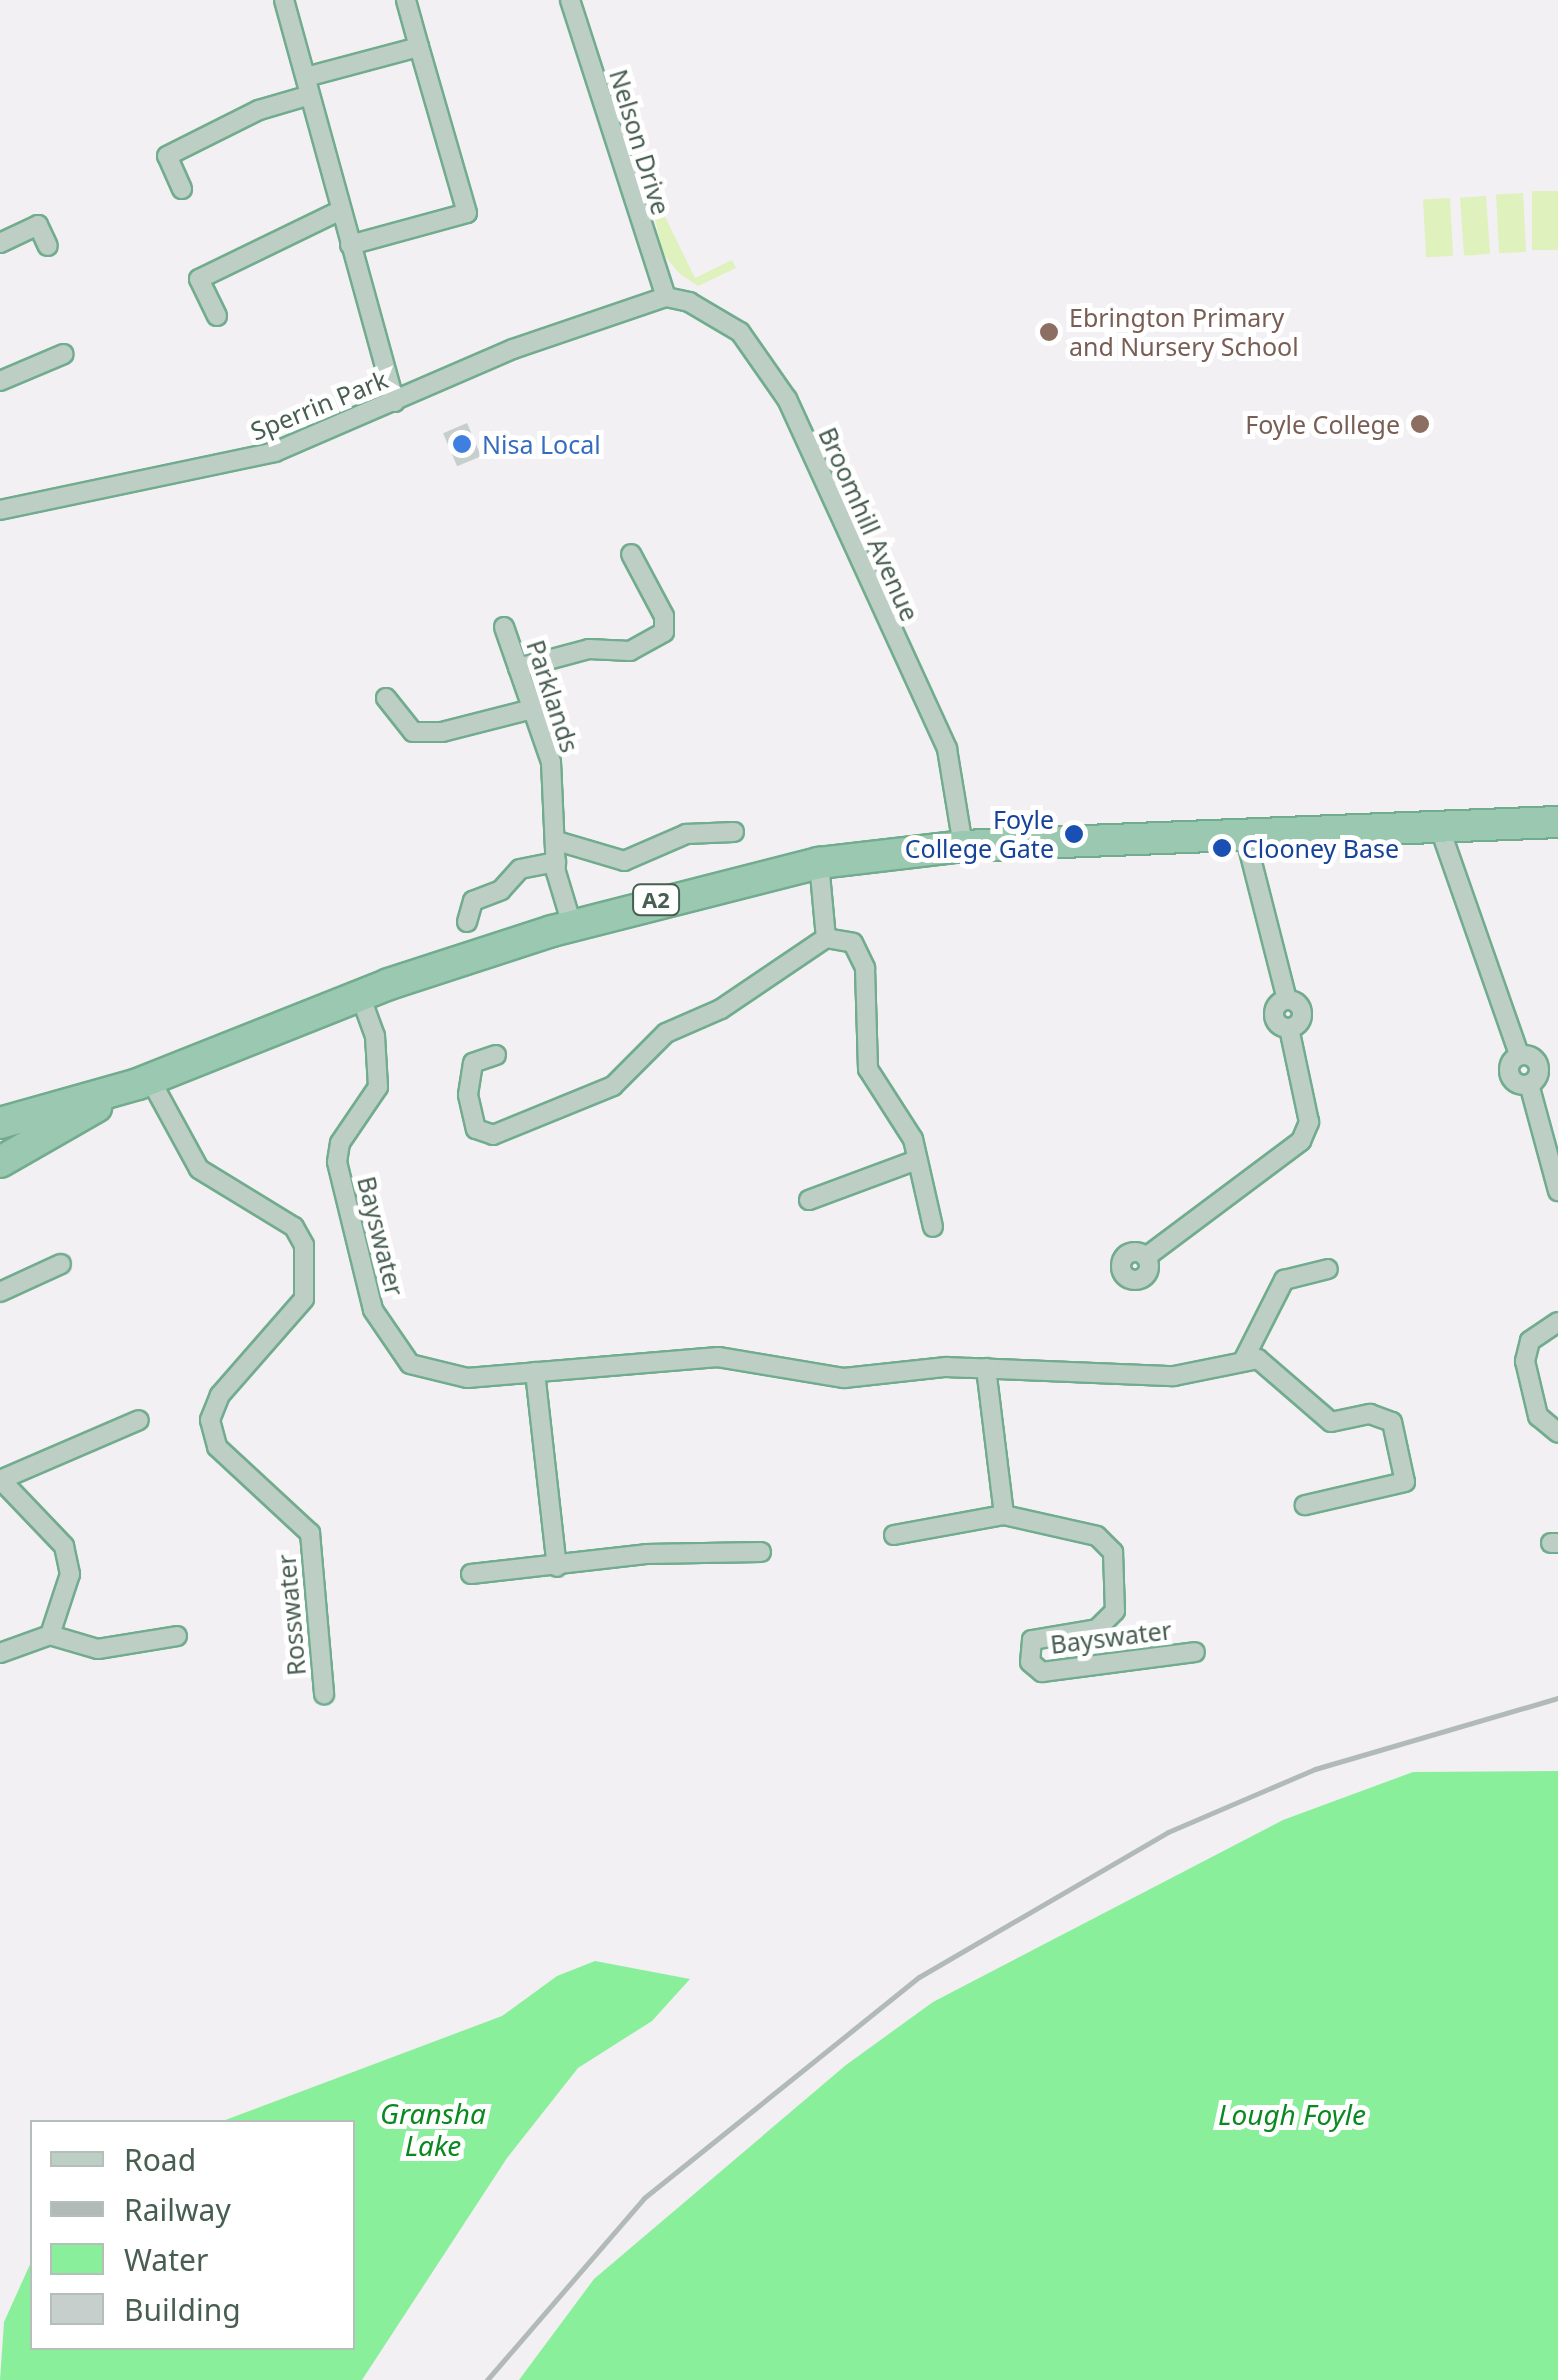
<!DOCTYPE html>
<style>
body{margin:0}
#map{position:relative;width:1558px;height:2380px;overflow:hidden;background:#f2f0f2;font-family:"Noto Sans",sans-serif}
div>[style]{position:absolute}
.green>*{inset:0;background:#dff1bd;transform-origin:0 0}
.water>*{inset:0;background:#89ef9a}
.building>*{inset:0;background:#c7cfcc;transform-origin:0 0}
.roads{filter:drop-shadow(2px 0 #71ac8e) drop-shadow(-2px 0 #71ac8e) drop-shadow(0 2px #71ac8e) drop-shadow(0 -2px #71ac8e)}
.minor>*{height:18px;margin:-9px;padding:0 9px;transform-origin:9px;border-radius:9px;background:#bdcfc5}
.minor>.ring{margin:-9px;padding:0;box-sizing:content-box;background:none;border:18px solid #bdcfc5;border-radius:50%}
.trunk>*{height:30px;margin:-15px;padding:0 15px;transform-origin:15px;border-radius:15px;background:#9ac8b0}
.rail>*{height:5px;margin:-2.5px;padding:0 2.5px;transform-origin:2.5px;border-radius:2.5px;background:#b2bab7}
.dots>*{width:28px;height:28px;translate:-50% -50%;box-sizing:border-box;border:5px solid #fff;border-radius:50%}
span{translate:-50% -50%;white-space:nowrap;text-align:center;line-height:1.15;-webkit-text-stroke:10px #fff;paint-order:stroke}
.shield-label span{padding:2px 8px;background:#fff;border:2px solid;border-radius:8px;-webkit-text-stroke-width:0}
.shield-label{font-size:22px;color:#475e51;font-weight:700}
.street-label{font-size:25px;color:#475e51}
.education-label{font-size:25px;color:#785e54}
.left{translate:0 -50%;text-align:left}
.right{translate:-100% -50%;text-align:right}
.shop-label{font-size:25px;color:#366cbe}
.transit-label{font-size:25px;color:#164399}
.water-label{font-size:28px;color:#0a8920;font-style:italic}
.legend{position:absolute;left:30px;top:2120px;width:325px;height:230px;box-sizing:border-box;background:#fff;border:2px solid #b5bfb9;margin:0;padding:12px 18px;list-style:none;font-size:30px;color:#475e51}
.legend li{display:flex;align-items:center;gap:20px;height:50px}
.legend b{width:50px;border:2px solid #b5bfb9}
</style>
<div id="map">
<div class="green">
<div style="clip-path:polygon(645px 176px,695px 278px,732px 260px,736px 268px,698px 286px,680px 274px,663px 254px)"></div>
<div style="left:1558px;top:191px;width:59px;height:26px;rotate:90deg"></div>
<div style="left:1523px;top:193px;width:59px;height:27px;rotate:87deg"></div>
<div style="left:1486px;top:196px;width:58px;height:26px;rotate:86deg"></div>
<div style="left:1450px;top:198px;width:58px;height:27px;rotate:87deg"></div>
</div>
<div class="water">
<div style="clip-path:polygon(1558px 1771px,1558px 2380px,519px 2380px,594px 2279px,846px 2065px,933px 2002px,1283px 1820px,1413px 1772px)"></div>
<div style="clip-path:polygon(595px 1961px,690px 1979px,652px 2021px,578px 2068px,507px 2158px,362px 2380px,0 2380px,4px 2322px,32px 2260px,32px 2348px,352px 2348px,352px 2122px,220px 2122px,502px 2016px,557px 1976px)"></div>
</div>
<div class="building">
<div style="left:467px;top:423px;width:36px;height:26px;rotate:67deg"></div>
</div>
<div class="roads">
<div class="minor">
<div style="left:284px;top:0;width:417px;rotate:74.6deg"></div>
<div style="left:570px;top:0;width:312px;rotate:72.1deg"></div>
<div style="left:306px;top:77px;width:117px;rotate:-14.9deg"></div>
<div style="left:419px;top:47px;width:49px;rotate:-105.5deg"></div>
<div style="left:182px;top:189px;width:36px;rotate:-114deg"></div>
<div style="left:167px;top:156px;width:103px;rotate:-26.6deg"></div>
<div style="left:259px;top:110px;width:53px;rotate:-16.4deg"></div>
<div style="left:0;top:243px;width:42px;rotate:-25.3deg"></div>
<div style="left:38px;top:225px;width:23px;rotate:65deg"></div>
<div style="left:350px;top:245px;width:121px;rotate:-15.3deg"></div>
<div style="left:467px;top:213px;width:173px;rotate:-106.1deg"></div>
<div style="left:217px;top:316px;width:41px;rotate:-115.9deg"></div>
<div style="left:199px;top:279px;width:158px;rotate:-25.9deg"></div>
<div style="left:0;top:381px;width:69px;rotate:-22.9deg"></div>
<div style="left:0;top:510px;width:281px;rotate:-11.9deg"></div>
<div style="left:275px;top:452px;width:259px;rotate:-23.4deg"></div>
<div style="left:513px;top:349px;width:162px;rotate:-18.8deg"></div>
<div style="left:666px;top:297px;width:24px;rotate:12deg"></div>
<div style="left:689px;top:302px;width:59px;rotate:30.5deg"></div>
<div style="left:740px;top:332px;width:82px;rotate:55deg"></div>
<div style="left:787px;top:399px;width:385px;rotate:65.4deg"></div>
<div style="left:947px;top:749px;width:98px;rotate:80.6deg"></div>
<div style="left:504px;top:627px;width:143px;rotate:70.8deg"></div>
<div style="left:551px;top:762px;width:110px;rotate:87.4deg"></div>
<div style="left:556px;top:872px;width:55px;rotate:73.2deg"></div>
<div style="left:518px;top:668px;width:73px;rotate:-15deg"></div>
<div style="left:589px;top:649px;width:41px;rotate:2.8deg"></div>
<div style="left:630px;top:651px;width:39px;rotate:-29deg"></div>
<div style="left:664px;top:632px;width:16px;rotate:-90deg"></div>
<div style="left:664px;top:616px;width:70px;rotate:-118deg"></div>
<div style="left:386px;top:698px;width:43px;rotate:51.5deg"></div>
<div style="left:413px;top:732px;width:29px"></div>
<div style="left:442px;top:732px;width:93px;rotate:-14.3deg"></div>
<div style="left:1439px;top:826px;width:243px;rotate:70.7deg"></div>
<div style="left:1245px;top:835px;width:170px;rotate:75.7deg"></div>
<div style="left:557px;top:841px;width:70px;rotate:16.6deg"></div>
<div style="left:624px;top:861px;width:68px;rotate:-23.5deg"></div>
<div style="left:686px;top:834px;width:48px;rotate:-2.4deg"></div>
<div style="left:819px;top:863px;width:75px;rotate:84.7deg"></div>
<div style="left:826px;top:938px;width:27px;rotate:10deg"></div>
<div style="left:853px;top:943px;width:28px;rotate:64deg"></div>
<div style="left:865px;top:968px;width:101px;rotate:88.3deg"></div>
<div style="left:868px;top:1069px;width:83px;rotate:57.3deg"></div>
<div style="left:913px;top:1139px;width:90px;rotate:77.2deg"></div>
<div style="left:467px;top:922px;width:22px;rotate:-74deg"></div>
<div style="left:473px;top:901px;width:30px;rotate:-21deg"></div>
<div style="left:501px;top:890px;width:28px;rotate:-48deg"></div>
<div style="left:520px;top:869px;width:37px;rotate:-11deg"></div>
<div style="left:360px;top:995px;width:44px;rotate:69.9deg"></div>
<div style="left:375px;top:1036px;width:51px;rotate:86.6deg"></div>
<div style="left:378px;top:1087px;width:68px;rotate:124.2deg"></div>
<div style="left:340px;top:1143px;width:19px;rotate:99deg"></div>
<div style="left:337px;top:1162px;width:152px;rotate:76.3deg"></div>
<div style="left:373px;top:1310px;width:65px;rotate:55.6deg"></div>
<div style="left:410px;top:1364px;width:59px;rotate:13.8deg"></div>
<div style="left:467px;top:1378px;width:252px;rotate:-4.8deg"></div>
<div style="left:718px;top:1357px;width:128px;rotate:9.5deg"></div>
<div style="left:844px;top:1378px;width:103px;rotate:-6.2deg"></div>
<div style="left:946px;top:1367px;width:228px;rotate:2.3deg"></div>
<div style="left:1174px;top:1376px;width:86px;rotate:-11.4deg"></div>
<div style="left:1258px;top:1359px;width:96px;rotate:40.8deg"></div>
<div style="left:1331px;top:1422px;width:40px;rotate:-12deg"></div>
<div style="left:1370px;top:1414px;width:23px;rotate:20deg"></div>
<div style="left:1392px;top:1422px;width:61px;rotate:77.8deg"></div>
<div style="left:1405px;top:1482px;width:103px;rotate:167deg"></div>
<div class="ring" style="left:1274px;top:1000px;width:10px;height:10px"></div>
<div class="ring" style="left:1509px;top:1055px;width:12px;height:12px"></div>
<div style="left:496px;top:1055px;width:24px;rotate:161deg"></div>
<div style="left:473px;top:1063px;width:32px;rotate:99deg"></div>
<div style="left:468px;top:1095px;width:35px;rotate:77deg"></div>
<div style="left:476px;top:1129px;width:18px;rotate:19deg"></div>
<div style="left:493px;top:1135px;width:130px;rotate:-22.2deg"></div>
<div style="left:613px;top:1086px;width:75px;rotate:-45deg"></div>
<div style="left:666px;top:1033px;width:60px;rotate:-23.6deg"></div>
<div style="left:721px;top:1009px;width:127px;rotate:-34.1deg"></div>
<div style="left:150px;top:1079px;width:102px;rotate:61.4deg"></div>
<div style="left:199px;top:1169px;width:111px;rotate:31.4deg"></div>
<div style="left:294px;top:1227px;width:21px;rotate:61deg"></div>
<div style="left:304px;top:1245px;width:54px;rotate:90deg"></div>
<div style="left:304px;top:1299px;width:128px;rotate:131.2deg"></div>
<div style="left:220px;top:1395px;width:27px;rotate:112deg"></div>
<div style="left:210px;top:1420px;width:28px;rotate:75deg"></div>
<div style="left:217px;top:1447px;width:127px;rotate:42.8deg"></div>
<div style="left:310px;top:1533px;width:162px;rotate:85deg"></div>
<div style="left:1529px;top:1084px;width:111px;rotate:74.8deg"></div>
<div style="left:809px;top:1200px;width:112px;rotate:-20.4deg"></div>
<div class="ring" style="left:1121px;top:1252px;width:10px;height:10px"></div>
<div style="left:1146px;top:1257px;width:194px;rotate:-36.8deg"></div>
<div style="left:1301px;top:1141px;width:21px;rotate:-67deg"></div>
<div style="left:1309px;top:1122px;width:96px;rotate:-102deg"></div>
<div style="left:0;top:1292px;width:67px;rotate:-24.7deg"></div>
<div style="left:1558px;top:1322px;width:34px;rotate:146deg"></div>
<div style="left:1530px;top:1341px;width:21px;rotate:104deg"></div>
<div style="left:1525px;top:1361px;width:57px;rotate:76.7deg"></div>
<div style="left:1538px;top:1416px;width:26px;rotate:40deg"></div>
<div style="left:1244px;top:1359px;width:89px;rotate:-63.1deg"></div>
<div style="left:1284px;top:1280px;width:45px;rotate:-14deg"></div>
<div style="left:986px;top:1368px;width:148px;rotate:83deg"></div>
<div style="left:535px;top:1372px;width:196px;rotate:83.6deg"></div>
<div style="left:0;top:1479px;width:93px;rotate:46.3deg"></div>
<div style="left:64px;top:1546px;width:29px;rotate:78deg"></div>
<div style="left:70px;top:1574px;width:64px;rotate:108.2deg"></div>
<div style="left:50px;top:1635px;width:53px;rotate:160.2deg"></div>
<div style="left:0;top:1480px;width:151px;rotate:-23.3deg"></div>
<div style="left:894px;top:1535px;width:112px;rotate:-10.3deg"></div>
<div style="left:1004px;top:1515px;width:95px;rotate:12.7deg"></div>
<div style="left:1097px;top:1536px;width:23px;rotate:45deg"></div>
<div style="left:1113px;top:1552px;width:59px;rotate:88.1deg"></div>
<div style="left:1115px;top:1611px;width:25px;rotate:135deg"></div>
<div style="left:1097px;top:1629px;width:66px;rotate:170.4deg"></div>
<div style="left:1032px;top:1640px;width:22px;rotate:95deg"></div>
<div style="left:1030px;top:1662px;width:16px;rotate:40deg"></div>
<div style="left:1042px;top:1672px;width:154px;rotate:-7.4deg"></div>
<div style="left:1551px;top:1543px;width:7px"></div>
<div style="left:471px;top:1574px;width:176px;rotate:-6.5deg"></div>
<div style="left:646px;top:1554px;width:115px;rotate:-1deg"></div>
<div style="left:50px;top:1635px;width:50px;rotate:16.3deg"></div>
<div style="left:98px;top:1649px;width:80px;rotate:-9.3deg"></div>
</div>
<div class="trunk">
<div style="left:0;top:1123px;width:143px;rotate:-15.8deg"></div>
<div style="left:138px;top:1084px;width:270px;rotate:-21.7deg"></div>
<div style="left:389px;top:984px;width:171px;rotate:-18deg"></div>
<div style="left:552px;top:931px;width:276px;rotate:-14.3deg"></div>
<div style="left:819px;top:863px;width:145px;rotate:-6.7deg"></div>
<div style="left:963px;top:846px;width:595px;rotate:-2.31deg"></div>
<div style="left:0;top:1162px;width:111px;rotate:-29.8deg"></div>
</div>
</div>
<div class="rail">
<div style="left:487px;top:2380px;width:240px;rotate:-49.2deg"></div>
<div style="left:644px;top:2198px;width:353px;rotate:-38.8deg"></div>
<div style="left:919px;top:1977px;width:288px;rotate:-30.2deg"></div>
<div style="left:1168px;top:1832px;width:160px;rotate:-23.2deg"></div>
<div style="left:1315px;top:1769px;width:253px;rotate:-16.3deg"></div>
</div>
<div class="dots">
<div style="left:1049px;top:332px;background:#8d6e63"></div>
<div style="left:1420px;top:424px;background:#8d6e63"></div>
<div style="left:462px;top:444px;background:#3f7fe0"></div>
<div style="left:1074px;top:834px;background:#1a4fb4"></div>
<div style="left:1222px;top:848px;background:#1a4fb4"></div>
</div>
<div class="shield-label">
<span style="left:656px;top:900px">A2</span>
</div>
<div class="street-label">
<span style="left:640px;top:142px;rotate:73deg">Nelson Drive</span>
<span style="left:319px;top:405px;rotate:-22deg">Sperrin Park</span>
<span style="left:869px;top:524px;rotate:66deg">Broomhill Avenue</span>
<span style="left:553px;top:696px;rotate:72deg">Parklands</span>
<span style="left:381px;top:1236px;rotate:76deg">Bayswater</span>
<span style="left:291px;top:1615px;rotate:-95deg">Rosswater</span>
<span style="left:1111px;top:1637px;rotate:-7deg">Bayswater</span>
</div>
<div class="education-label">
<span class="left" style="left:1069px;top:332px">Ebrington Primary<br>and Nursery School</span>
<span class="right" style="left:1400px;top:424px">Foyle College</span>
</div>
<div class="shop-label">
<span class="left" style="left:482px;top:444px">Nisa Local</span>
</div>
<div class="transit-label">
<span class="right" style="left:1054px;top:834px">Foyle<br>College Gate</span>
<span class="left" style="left:1242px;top:848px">Clooney Base</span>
</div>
<div class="water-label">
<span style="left:433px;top:2129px">Gransha<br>Lake</span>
<span style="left:1292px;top:2114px">Lough Foyle</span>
</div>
<ul class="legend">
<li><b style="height:12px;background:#bdcfc5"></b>Road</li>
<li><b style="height:12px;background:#b2bab7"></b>Railway</li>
<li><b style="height:28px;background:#89ef9a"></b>Water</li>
<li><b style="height:28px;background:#c7cfcc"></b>Building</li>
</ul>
</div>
